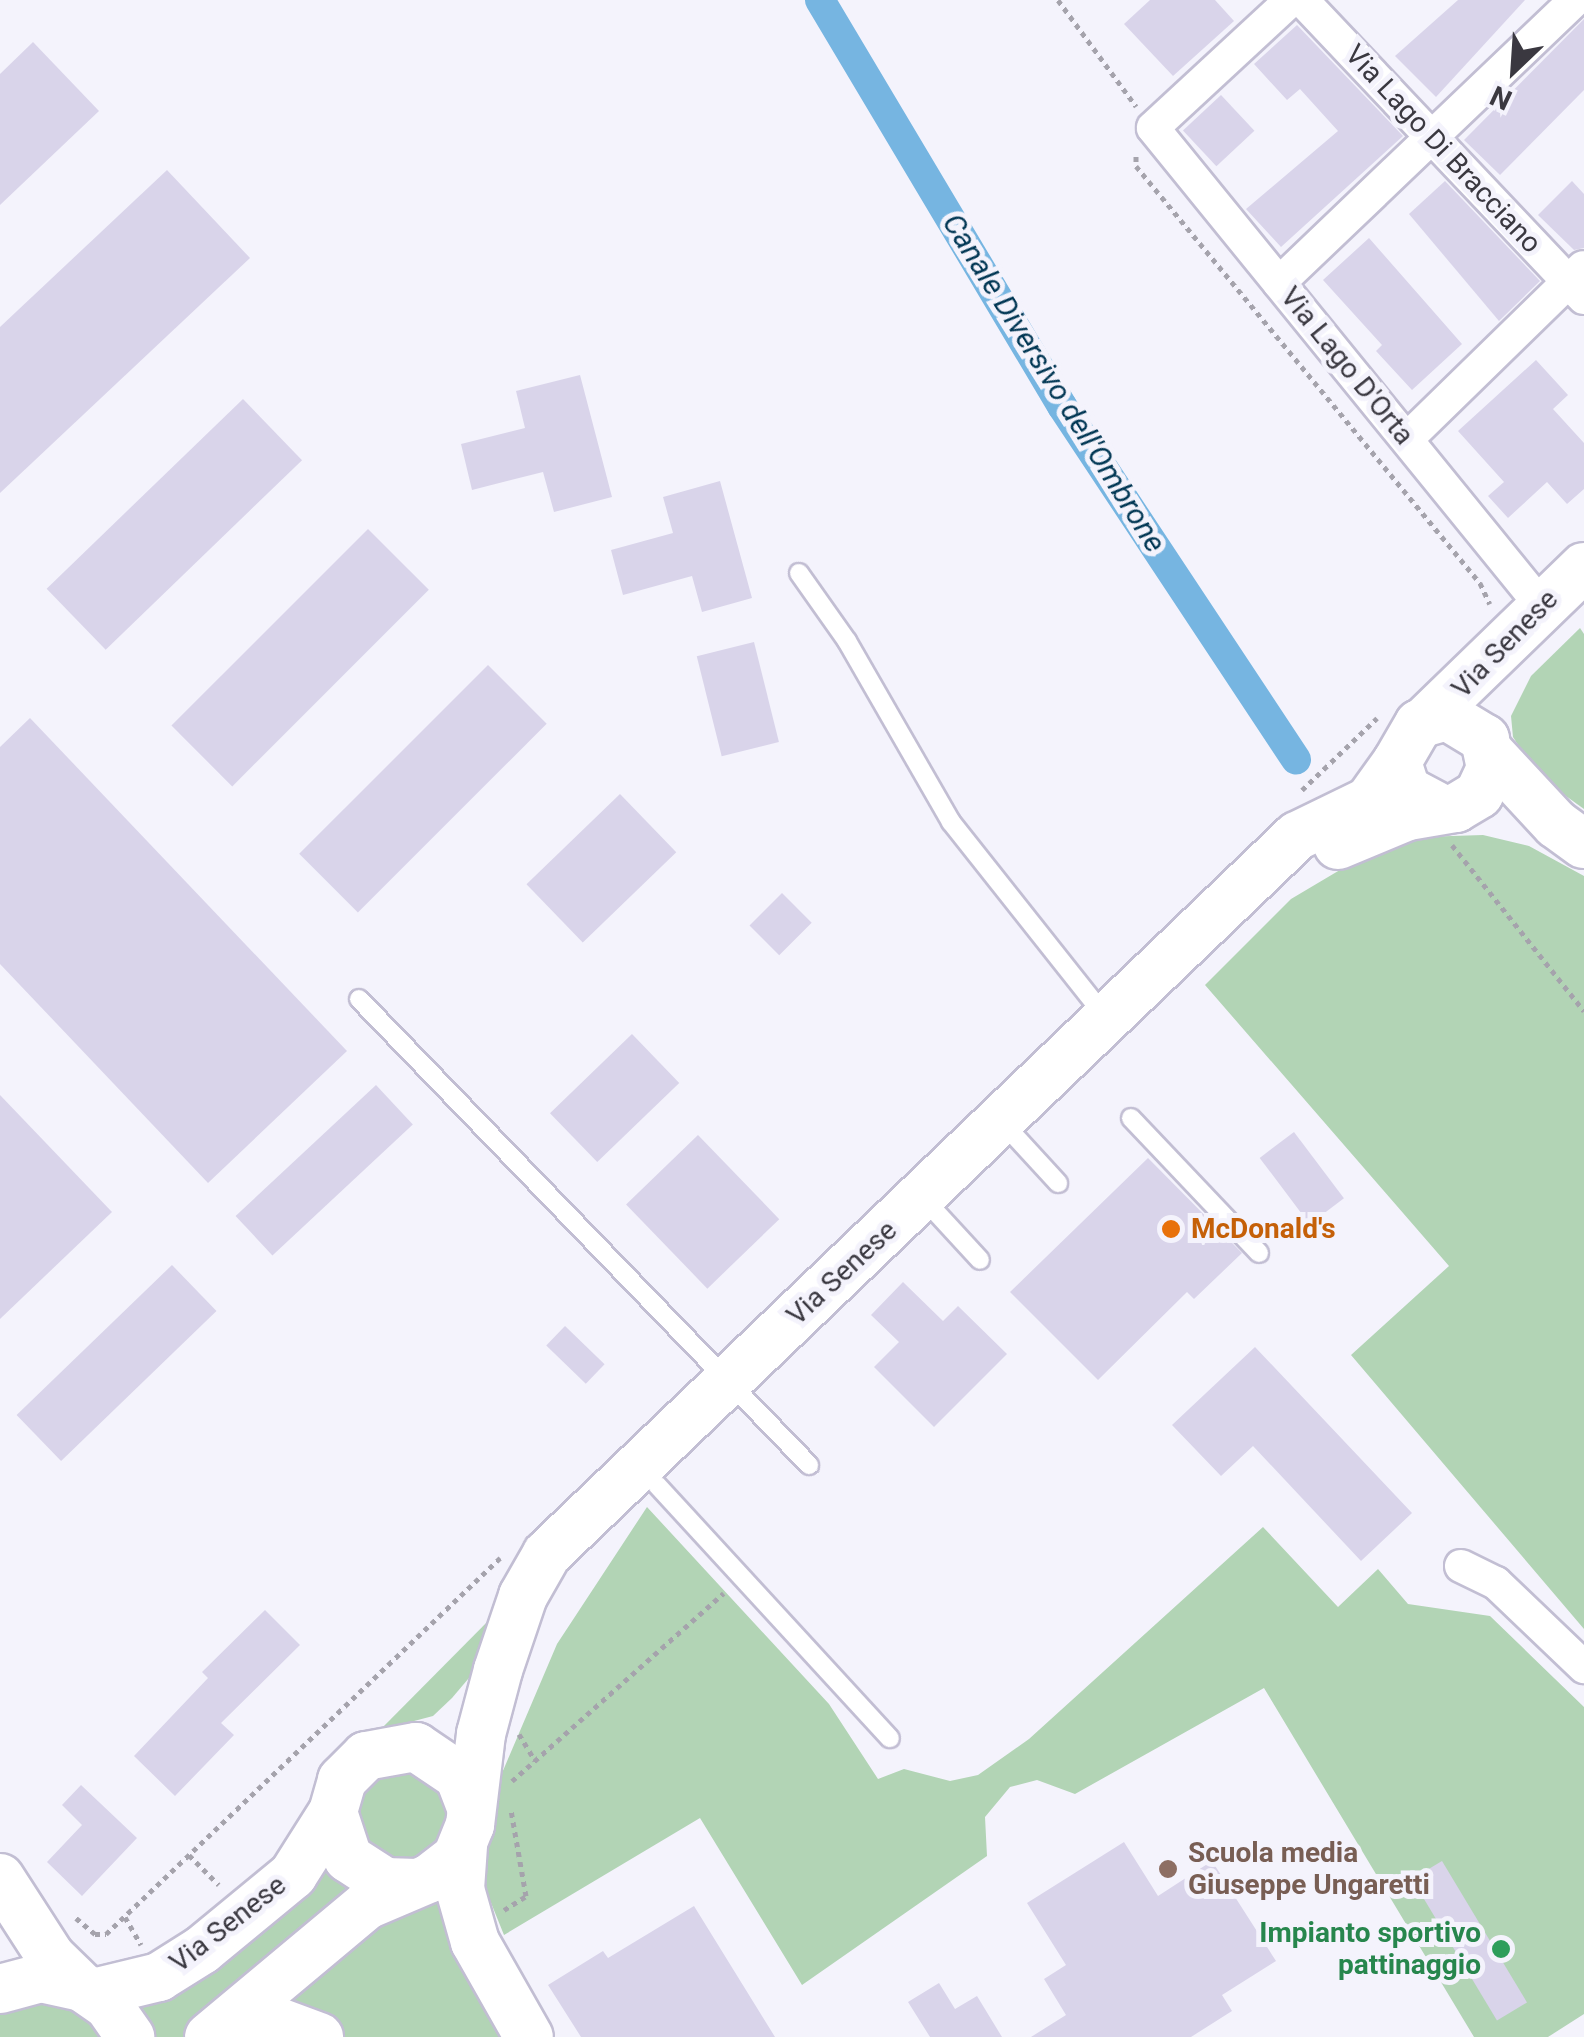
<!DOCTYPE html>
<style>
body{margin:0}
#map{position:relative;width:1584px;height:2037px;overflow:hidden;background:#f4f3fc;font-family:Roboto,sans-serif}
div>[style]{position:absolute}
.green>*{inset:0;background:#b2d4b5}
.round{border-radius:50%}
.canal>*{height:30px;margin:-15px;padding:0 15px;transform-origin:15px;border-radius:15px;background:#76b5e1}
.building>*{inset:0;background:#d9d4ea;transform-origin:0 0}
.path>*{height:5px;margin-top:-2.5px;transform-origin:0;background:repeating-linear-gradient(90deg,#a5a3ac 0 5px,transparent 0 10px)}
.roads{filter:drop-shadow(2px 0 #c2bed3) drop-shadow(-2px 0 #c2bed3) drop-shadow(0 2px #c2bed3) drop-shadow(0 -2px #c2bed3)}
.lane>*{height:18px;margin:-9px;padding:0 9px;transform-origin:9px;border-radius:9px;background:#fff}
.street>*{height:32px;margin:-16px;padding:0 16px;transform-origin:16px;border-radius:16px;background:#fff}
.secondary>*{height:48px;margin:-24px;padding:0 24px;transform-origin:24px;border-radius:24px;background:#fff}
.dots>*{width:28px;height:28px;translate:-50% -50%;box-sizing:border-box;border:5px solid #f4f3fc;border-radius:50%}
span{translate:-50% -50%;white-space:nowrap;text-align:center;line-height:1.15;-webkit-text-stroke:10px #f4f3fc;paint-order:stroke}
.street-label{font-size:28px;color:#3a3840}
.food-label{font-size:28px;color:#c56008;font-weight:700}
.left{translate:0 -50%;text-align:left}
.education-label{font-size:28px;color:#785e54;font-weight:700}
.leisure-label{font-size:28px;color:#27864d;font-weight:700}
.right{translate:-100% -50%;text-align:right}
.water-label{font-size:30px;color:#003653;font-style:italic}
.north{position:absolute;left:1464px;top:20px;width:100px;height:100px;-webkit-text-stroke:8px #f4f3fc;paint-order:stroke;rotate:205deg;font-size:28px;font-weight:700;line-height:40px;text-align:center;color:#3a3840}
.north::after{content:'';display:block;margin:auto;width:35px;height:45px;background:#3a3840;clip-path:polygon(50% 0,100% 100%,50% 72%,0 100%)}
</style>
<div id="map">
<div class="green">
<div style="clip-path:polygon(1580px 628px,1584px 634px,1584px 809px,1538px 776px,1513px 737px,1511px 716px,1531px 676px)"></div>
<div style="clip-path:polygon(1483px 835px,1529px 846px,1584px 876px,1584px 1629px,1351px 1355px,1449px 1266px,1205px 985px,1291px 899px,1355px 861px,1421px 837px)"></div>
<div style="clip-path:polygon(647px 1507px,829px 1704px,878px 1779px,904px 1769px,950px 1781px,978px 1775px,1029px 1739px,1263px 1527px,1338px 1607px,1378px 1569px,1408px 1604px,1490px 1616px,1584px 1707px,1584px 2014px,1548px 2037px,1474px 2037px,1264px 1688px,1075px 1794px,1037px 1780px,1010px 1787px,985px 1817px,987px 1856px,802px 1985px,700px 1818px,504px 1935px,483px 1883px,485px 1813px,557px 1644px)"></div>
<div style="clip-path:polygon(500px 1609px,480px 1665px,452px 1698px,433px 1716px,380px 1730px)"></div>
<div class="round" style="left:356px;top:1769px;width:92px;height:92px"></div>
<div style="clip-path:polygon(326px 1865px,353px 1893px,250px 1989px,185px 2037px,152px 2037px,134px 2002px)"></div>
<div style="clip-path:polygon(440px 1893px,512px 2037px,336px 2037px,279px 2003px,363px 1926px)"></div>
<div style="clip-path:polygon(25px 2001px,57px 2001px,86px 2014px,106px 2037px,0 2037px,0 2013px)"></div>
</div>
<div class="canal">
<div style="left:820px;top:0;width:473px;rotate:59.2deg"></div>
<div style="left:1062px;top:406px;width:424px;rotate:56.5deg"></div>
</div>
<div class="building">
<div style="clip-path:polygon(1150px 0,1215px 0,1234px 21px,1173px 76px,1124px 24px)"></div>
<div style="clip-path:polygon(1458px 0,1525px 0,1436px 97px,1395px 56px)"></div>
<div style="clip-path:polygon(1584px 19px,1584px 90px,1500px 175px,1464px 140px)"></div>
<div style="clip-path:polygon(1297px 25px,1403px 136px,1281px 247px,1246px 209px,1338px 131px,1300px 89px,1287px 100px,1254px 64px)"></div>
<div style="clip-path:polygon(33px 42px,99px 111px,0 205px,0 74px)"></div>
<div style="left:1221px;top:95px;width:49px;height:52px;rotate:47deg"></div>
<div style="clip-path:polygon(167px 170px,250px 258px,0 493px,0 327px)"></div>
<div style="clip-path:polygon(1445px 181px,1540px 281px,1499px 321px,1409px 214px)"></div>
<div style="clip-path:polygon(1572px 181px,1584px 194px,1584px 248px,1574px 250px,1538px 215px)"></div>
<div style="clip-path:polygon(1369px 238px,1462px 344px,1412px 390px,1376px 351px,1382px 345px,1323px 280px)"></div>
<div style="clip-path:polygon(1536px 360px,1568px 395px,1553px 409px,1584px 443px,1584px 489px,1567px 504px,1547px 482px,1508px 518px,1488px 496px,1504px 482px,1458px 431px)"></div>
<div style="clip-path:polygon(580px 375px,612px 497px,554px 512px,543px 472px,472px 490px,461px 444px,525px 428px,516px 391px)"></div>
<div style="left:243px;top:399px;width:85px;height:273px;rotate:46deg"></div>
<div style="clip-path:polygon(720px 481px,752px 598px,702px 612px,692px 576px,623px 595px,611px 550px,673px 533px,663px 497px)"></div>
<div style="left:368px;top:529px;width:86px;height:278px;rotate:45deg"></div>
<div style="left:754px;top:642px;width:103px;height:59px;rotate:76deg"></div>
<div style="left:488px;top:665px;width:83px;height:267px;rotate:45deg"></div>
<div style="clip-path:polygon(30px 718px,347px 1051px,208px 1183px,0 964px,0 747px)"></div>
<div style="left:620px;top:794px;width:81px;height:130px;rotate:46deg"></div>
<div style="left:782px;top:893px;width:42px;height:46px;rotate:45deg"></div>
<div style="left:632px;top:1034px;width:68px;height:114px;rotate:46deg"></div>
<div style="left:376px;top:1085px;width:54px;height:192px;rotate:47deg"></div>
<div style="clip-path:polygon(0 1095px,112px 1212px,0 1319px)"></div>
<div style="left:1294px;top:1132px;width:83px;height:43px;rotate:53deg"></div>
<div style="left:698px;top:1135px;width:117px;height:100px;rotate:46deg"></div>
<div style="clip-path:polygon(1148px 1158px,1242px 1253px,1194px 1299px,1187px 1292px,1098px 1380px,1010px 1292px)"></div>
<div style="left:172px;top:1265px;width:64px;height:216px;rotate:46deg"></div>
<div style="clip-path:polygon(903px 1282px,943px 1321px,958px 1306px,1007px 1354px,934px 1427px,874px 1367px,899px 1342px,871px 1315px)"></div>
<div style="left:565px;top:1326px;width:55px;height:27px;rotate:44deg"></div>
<div style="clip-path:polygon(1255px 1347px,1412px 1513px,1361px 1561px,1253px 1446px,1221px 1476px,1172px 1425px)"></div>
<div style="clip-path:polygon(265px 1610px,300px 1645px,221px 1723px,234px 1735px,175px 1796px,134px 1756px,208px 1678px,202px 1672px)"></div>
<div style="clip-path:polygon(81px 1785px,137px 1838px,82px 1896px,47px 1862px,82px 1825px,62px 1805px)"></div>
<div style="clip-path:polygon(1124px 1842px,1158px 1896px,1212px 1861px,1276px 1961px,1222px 1995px,1232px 2011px,1191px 2037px,1031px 2037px,1066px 2015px,1044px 1979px,1066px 1965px,1027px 1903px)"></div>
<div style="left:1442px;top:1861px;width:165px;height:35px;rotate:59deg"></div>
<div style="clip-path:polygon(694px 1906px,775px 2037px,581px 2037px,548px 1985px,603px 1951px,608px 1958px)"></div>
<div style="clip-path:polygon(939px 1983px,955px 2009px,977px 1996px,1002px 2037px,930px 2037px,908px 2002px)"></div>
</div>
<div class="path">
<div style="left:1058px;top:0;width:132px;rotate:53.7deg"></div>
<div style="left:1136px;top:156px;width:10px;rotate:90deg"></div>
<div style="left:1136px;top:166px;width:541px;rotate:50.48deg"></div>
<div style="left:1480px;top:583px;width:23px;rotate:65deg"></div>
<div style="left:1302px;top:790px;width:104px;rotate:-43.8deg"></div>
<div style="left:1452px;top:845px;width:212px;rotate:51.5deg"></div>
<div style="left:519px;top:1734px;width:31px;rotate:59deg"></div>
<div style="left:512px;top:1781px;width:283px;rotate:-41.6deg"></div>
<div style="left:189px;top:1855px;width:42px;rotate:45deg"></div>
<div style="left:504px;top:1910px;width:26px;rotate:-32deg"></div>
<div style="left:526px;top:1896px;width:87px;rotate:-99.9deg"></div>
<div style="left:125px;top:1917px;width:32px;rotate:60deg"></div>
<div style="left:76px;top:1918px;width:25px;rotate:40deg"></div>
<div style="left:95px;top:1934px;width:11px"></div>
<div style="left:106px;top:1934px;width:545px;rotate:-43.66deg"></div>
</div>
<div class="roads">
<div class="lane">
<div style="left:799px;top:573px;width:83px;rotate:54.8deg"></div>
<div style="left:847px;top:641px;width:209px;rotate:60.1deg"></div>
<div style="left:951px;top:822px;width:248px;rotate:51.6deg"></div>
<div style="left:359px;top:999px;width:648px;rotate:46deg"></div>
<div style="left:1131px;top:1118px;width:186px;rotate:46.5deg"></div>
<div style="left:1002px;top:1122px;width:83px;rotate:47.4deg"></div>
<div style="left:923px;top:1198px;width:84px;rotate:47.4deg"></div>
<div style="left:657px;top:1485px;width:344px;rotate:47.4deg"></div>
</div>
<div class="street">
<div style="left:1291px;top:0;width:188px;rotate:137.2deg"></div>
<div style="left:1153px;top:128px;width:613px;rotate:50.89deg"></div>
<div style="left:1302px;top:0;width:410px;rotate:46.6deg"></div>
<div style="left:1279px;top:283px;width:410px;rotate:-43.7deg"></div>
<div style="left:1407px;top:439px;width:246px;rotate:-44.3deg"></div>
<div style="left:1461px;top:1566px;width:39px;rotate:26deg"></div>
<div style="left:1496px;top:1583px;width:122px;rotate:43.7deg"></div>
</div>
<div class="secondary">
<div style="left:1426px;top:720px;width:220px;rotate:-44.1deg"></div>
<div style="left:1490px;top:753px;width:97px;rotate:47.1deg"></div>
<div style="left:1556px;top:824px;width:34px;rotate:36deg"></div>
<div style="left:1338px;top:845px;width:76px;rotate:-22.5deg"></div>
<div style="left:1408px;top:816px;width:49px;rotate:-9.5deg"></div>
<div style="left:1456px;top:808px;width:27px;rotate:-31deg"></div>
<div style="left:1479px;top:794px;width:29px;rotate:-65deg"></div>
<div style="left:1491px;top:768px;width:30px;rotate:-102deg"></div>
<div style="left:1485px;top:739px;width:44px;rotate:-148.8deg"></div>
<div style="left:1447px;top:716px;width:29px;rotate:164deg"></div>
<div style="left:1419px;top:724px;width:44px;rotate:120.1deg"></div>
<div style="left:1397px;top:762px;width:29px;rotate:72deg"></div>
<div style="left:1406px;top:790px;width:41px;rotate:27.8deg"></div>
<div style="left:463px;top:1846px;width:43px;rotate:94deg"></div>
<div style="left:460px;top:1889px;width:55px;rotate:74.2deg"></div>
<div style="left:475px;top:1942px;width:109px;rotate:60.4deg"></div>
<div style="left:0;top:1878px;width:94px;rotate:57.2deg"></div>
<div style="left:51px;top:1957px;width:43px;rotate:44.1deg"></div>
<div style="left:416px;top:1883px;width:31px;rotate:-178deg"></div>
<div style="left:385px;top:1882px;width:44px;rotate:-147deg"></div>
<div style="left:348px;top:1858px;width:48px;rotate:-108.1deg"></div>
<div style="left:333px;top:1812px;width:33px;rotate:-74deg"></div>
<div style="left:342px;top:1780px;width:34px;rotate:-45deg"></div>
<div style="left:366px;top:1756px;width:51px;rotate:-10.2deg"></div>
<div style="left:416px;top:1747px;width:52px;rotate:34deg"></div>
<div style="left:459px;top:1776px;width:34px;rotate:69deg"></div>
<div style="left:0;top:1989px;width:42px;rotate:-15deg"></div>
<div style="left:41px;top:1978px;width:42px;rotate:12.4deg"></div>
<div style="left:82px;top:1987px;width:32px;rotate:35deg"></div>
<div style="left:108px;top:2005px;width:39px;rotate:55deg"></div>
<div style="left:93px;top:1993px;width:68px;rotate:-13.6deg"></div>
<div style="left:159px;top:1977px;width:51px;rotate:-32.1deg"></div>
<div style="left:202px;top:1950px;width:118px;rotate:-39.5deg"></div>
<div style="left:293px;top:1875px;width:75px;rotate:-57.6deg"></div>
<div style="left:230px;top:2023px;width:46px;rotate:-2.5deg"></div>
<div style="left:276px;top:2021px;width:46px;rotate:20.4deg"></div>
<div style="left:209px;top:2037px;width:206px;rotate:-39.9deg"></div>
<div style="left:367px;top:1905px;width:69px;rotate:-23.2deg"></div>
<div style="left:430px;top:1878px;width:34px;rotate:-38deg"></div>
<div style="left:457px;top:1857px;width:35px;rotate:-68deg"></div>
<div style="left:470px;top:1825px;width:92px;rotate:-83.1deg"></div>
<div style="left:481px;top:1734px;width:66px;rotate:-75.1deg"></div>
<div style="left:498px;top:1670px;width:78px;rotate:-71.3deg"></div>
<div style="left:523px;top:1596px;width:48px;rotate:-60.3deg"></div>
<div style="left:547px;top:1554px;width:1038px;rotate:-43.75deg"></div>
<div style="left:1297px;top:836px;width:80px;rotate:-25.9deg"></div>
<div style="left:1369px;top:801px;width:48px;rotate:-54.3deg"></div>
</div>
</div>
<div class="dots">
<div style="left:1171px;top:1229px;background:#e8710a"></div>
<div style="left:1168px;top:1869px;background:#8d6e63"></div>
<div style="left:1501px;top:1949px;background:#2e9e5b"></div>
</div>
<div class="street-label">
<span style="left:1443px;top:149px;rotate:47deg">Via Lago Di Bracciano</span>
<span style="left:1347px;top:366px;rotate:51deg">Via Lago D'Orta</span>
<span style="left:1505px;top:644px;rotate:-46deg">Via Senese</span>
<span style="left:842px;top:1273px;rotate:-43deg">Via Senese</span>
<span style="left:228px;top:1924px;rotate:-38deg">Via Senese</span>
</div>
<div class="food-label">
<span class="left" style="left:1191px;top:1229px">McDonald's</span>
</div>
<div class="education-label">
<span class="left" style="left:1188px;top:1869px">Scuola media<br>Giuseppe Ungaretti</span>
</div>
<div class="leisure-label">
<span class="right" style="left:1481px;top:1949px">Impianto sportivo<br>pattinaggio</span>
</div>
<div class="water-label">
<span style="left:1054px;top:383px;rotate:58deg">Canale Diversivo dell'Ombrone</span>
</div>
<div class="north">N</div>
</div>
